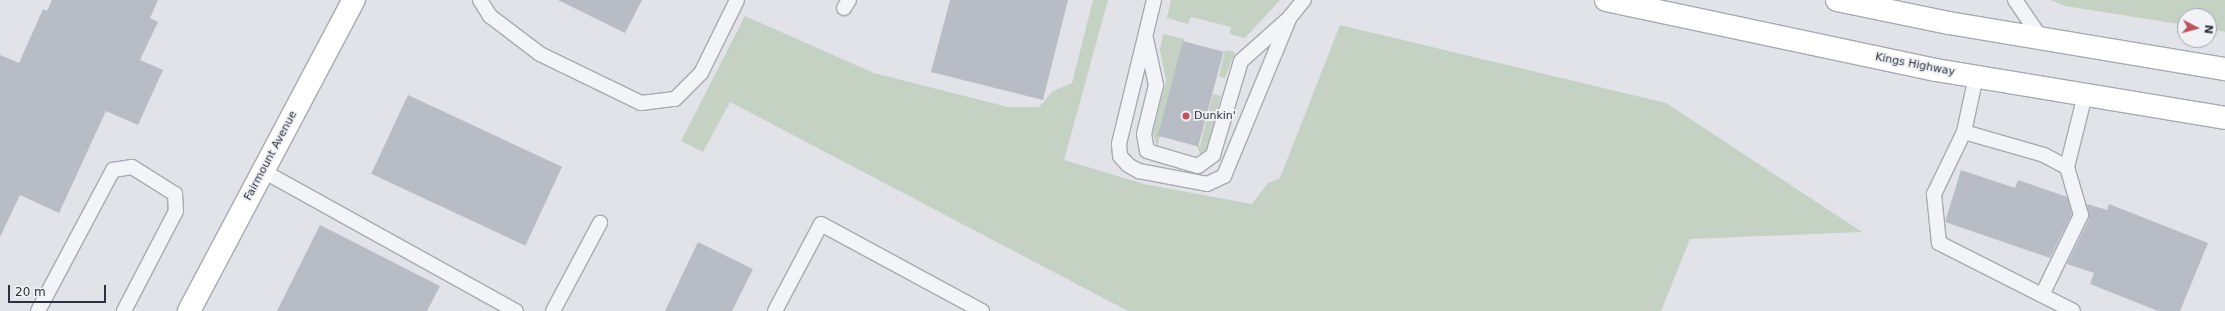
<!DOCTYPE html>
<style>
body{margin:0}
#map{position:relative;width:2225px;height:311px;overflow:hidden;background:#e1e3e8;font-family:"DejaVu Sans",sans-serif}
div>[style]{position:absolute}
.green>*{inset:0;background:#c5d1c3}
.building>*{inset:0;background:#b8bcc4;transform-origin:0 0}
.roads{filter:drop-shadow(1px 0 #a7aab2) drop-shadow(-1px 0 #a7aab2) drop-shadow(0 1px #a7aab2) drop-shadow(0 -1px #a7aab2)}
.lane>*{height:14px;margin:-7px;padding:0 7px;transform-origin:7px;border-radius:7px;background:#f3f4f7}
.secondary>*{height:22px;margin:-11px;padding:0 11px;transform-origin:11px;border-radius:11px;background:#fff}
.primary>*{height:22px;margin:-11px;padding:0 11px;transform-origin:11px;border-radius:11px;background:#fff}
.dots>*{width:11px;height:11px;translate:-50% -50%;box-sizing:border-box;border:2px solid #f0f2f6;border-radius:50%}
span{translate:-50% -50%;white-space:nowrap;text-align:center;line-height:1.15;-webkit-text-stroke:3.5px #f0f2f6;paint-order:stroke}
.street-label{font-size:11px;color:#2b313e}
.poi-label{font-size:11px;color:#2b313e}
.left{translate:0 -50%;text-align:left}
.north{position:absolute;left:2177px;top:8px;width:40px;height:40px;box-sizing:border-box;background:#f0f2f6;border:1px solid #a1a5ac;border-radius:50%;rotate:96deg;font-size:11px;font-weight:700;line-height:16px;text-align:center;color:#2b313e}
.north::after{content:'';display:block;margin:auto;width:14px;height:18px;background:#c1525c;clip-path:polygon(50% 0,100% 100%,50% 72%,0 100%)}
.scale{position:absolute;left:8px;top:285px;width:98px;height:18px;box-sizing:border-box;border:2px solid #2b313e;border-top:0;padding-left:5px;font-size:12px;line-height:14px;white-space:nowrap;color:#2b313e;-webkit-text-stroke:3px #f0f2f6;paint-order:stroke}
</style>
<div id="map">
<div class="green">
<div style="clip-path:polygon(1093px 0,1108px 0,1064px 160px,1144px 184px,1252px 204px,1268px 183px,1280px 178px,1340px 25px,1666px 103px,1862px 232px,1690px 239px,1661px 311px,1128px 311px,730px 102px,703px 152px,681px 141px,745px 16px,874px 73px,1008px 107px,1039px 107px,1053px 91px,1072px 83px)"></div>
<div style="clip-path:polygon(1171px 0,1280px 0,1245px 38px,1230px 34px,1231px 27px,1191px 17px,1188px 24px,1167px 18px)"></div>
<div style="clip-path:polygon(2051px 0,2225px 0,2225px 32px,2209px 29px,2209px 16px,2185px 16px,2185px 25px,2065px 6px)"></div>
<div style="clip-path:polygon(1163px 34px,1184px 39px,1157px 148px,1153px 133px,1166px 80px,1160px 50px)"></div>
<div style="clip-path:polygon(1225px 50px,1235px 52px,1225px 78px,1219px 76px)"></div>
<div style="clip-path:polygon(1213px 94px,1221px 96px,1208px 147px,1201px 157px,1197px 145px,1200px 146px)"></div>
</div>
<div class="building">
<div style="clip-path:polygon(52px 0,158px 0,150px 18px,158px 22px,140px 60px,163px 70px,138px 125px,106px 111px,59px 213px,20px 195px,0 237px,0 55px,19px 63px,43px 9px,47px 11px)"></div>
<div style="clip-path:polygon(558px 0,642px 0,625px 33px)"></div>
<div style="clip-path:polygon(950px 0,1068px 0,1043px 100px,931px 72px)"></div>
<div style="left:1183px;top:41px;width:42px;height:98px;rotate:15deg"></div>
<div style="left:408px;top:95px;width:170px;height:87px;rotate:25deg"></div>
<div style="clip-path:polygon(1961px 170px,2015px 188px,2018px 180px,2067px 197px,2072px 214px,2050px 258px,1945px 222px)"></div>
<div style="clip-path:polygon(2087px 204px,2107px 210px,2109px 204px,2208px 243px,2180px 311px,2158px 311px,2090px 284px,2094px 273px,2067px 264px,2089px 219px)"></div>
<div style="clip-path:polygon(320px 225px,440px 286px,427px 311px,277px 311px)"></div>
<div style="clip-path:polygon(698px 242px,753px 269px,732px 311px,665px 311px)"></div>
</div>
<div class="roads">
<div class="lane">
<div style="left:480px;top:0;width:19px;rotate:58deg"></div>
<div style="left:490px;top:16px;width:63px;rotate:37.2deg"></div>
<div style="left:540px;top:54px;width:112px;rotate:25.9deg"></div>
<div style="left:641px;top:103px;width:34px;rotate:-7deg"></div>
<div style="left:675px;top:99px;width:37px;rotate:-45deg"></div>
<div style="left:701px;top:73px;width:81px;rotate:-63.7deg"></div>
<div style="left:1154px;top:0;width:148px;rotate:103.7deg"></div>
<div style="left:1119px;top:144px;width:12px;rotate:85deg"></div>
<div style="left:1120px;top:156px;width:12px;rotate:48deg"></div>
<div style="left:1128px;top:165px;width:13px;rotate:29deg"></div>
<div style="left:1139px;top:171px;width:69px;rotate:10.8deg"></div>
<div style="left:1207px;top:184px;width:19px;rotate:-25deg"></div>
<div style="left:1224px;top:176px;width:172px;rotate:-67.5deg"></div>
<div style="left:1290px;top:17px;width:22px;rotate:-51deg"></div>
<div style="left:2015px;top:0;width:46px;rotate:55.6deg"></div>
<div style="left:844px;top:8px;width:9px;rotate:-58deg"></div>
<div style="left:1146px;top:39px;width:47px;rotate:77.7deg"></div>
<div style="left:1156px;top:85px;width:50px;rotate:103.8deg"></div>
<div style="left:1144px;top:134px;width:17px;rotate:80deg"></div>
<div style="left:1147px;top:151px;width:53px;rotate:16.4deg"></div>
<div style="left:1198px;top:166px;width:19px;rotate:-36deg"></div>
<div style="left:1213px;top:155px;width:98px;rotate:-73.4deg"></div>
<div style="left:1241px;top:61px;width:62px;rotate:-41.7deg"></div>
<div style="left:1976px;top:76px;width:57px;rotate:102.1deg"></div>
<div style="left:1964px;top:132px;width:69px;rotate:115.8deg"></div>
<div style="left:1934px;top:194px;width:49px;rotate:84.2deg"></div>
<div style="left:1939px;top:243px;width:150px;rotate:26.9deg"></div>
<div style="left:1964px;top:132px;width:83px;rotate:16deg"></div>
<div style="left:2044px;top:155px;width:26px;rotate:28deg"></div>
<div style="left:2067px;top:167px;width:74px;rotate:-76deg"></div>
<div style="left:263px;top:171px;width:289px;rotate:29deg"></div>
<div style="left:2042px;top:295px;width:89px;rotate:-64deg"></div>
<div style="left:2081px;top:215px;width:50px;rotate:-106.3deg"></div>
<div style="left:38px;top:311px;width:160px;rotate:-62deg"></div>
<div style="left:113px;top:170px;width:19px;rotate:-9deg"></div>
<div style="left:132px;top:167px;width:51px;rotate:32.1deg"></div>
<div style="left:175px;top:194px;width:17px;rotate:87deg"></div>
<div style="left:176px;top:211px;width:113px;rotate:117.5deg"></div>
<div style="left:553px;top:311px;width:100px;rotate:-61.9deg"></div>
<div style="left:775px;top:311px;width:98px;rotate:-62.1deg"></div>
<div style="left:821px;top:224px;width:183px;rotate:28.4deg"></div>
</div>
<div class="secondary">
<div style="left:189px;top:311px;width:352px;rotate:-62.1deg"></div>
</div>
<div class="primary">
<div style="left:1606px;top:0;width:337px;rotate:12deg"></div>
<div style="left:1936px;top:70px;width:293px;rotate:9.4deg"></div>
<div style="left:1837px;top:0;width:114px;rotate:11.6deg"></div>
<div style="left:1949px;top:23px;width:280px;rotate:9.5deg"></div>
</div>
</div>
<div class="dots">
<div style="left:1186px;top:116px;background:#c1525c"></div>
</div>
<div class="street-label">
<span style="left:1915px;top:65px;rotate:11deg">Kings Highway</span>
<span style="left:271px;top:156px;rotate:-62deg">Fairmount Avenue</span>
</div>
<div class="poi-label">
<span class="left" style="left:1194px;top:116px">Dunkin'</span>
</div>
<div class="north">N</div>
<div class="scale">20 m</div>
</div>
